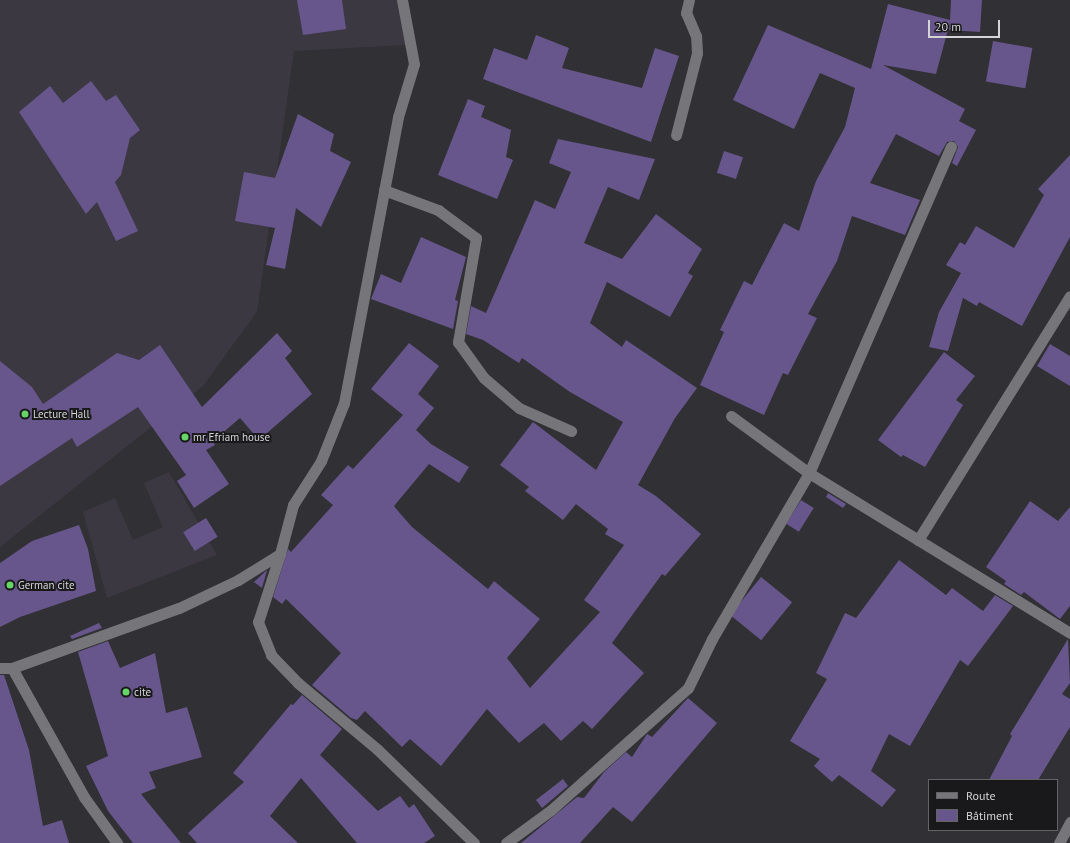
<!DOCTYPE html>
<meta charset="utf-8">
<style>
body{margin:0}
#map{position:relative;width:1070px;height:843px;overflow:hidden;background:#313034;font-family:"PT Sans",sans-serif}
div>[style]{position:absolute}
.built>*{inset:0;background:#3b3842}
.building>*{inset:0;background:#67568b;transform-origin:0 0}
.minor>*{height:11px;margin:-5.5px;padding:0 5.5px;transform-origin:5.5px;border-radius:5.5px;background:#76757a}
.dots>*{width:11px;height:11px;translate:-50% -50%;box-sizing:border-box;border:2px solid #19181a;border-radius:50%}
span{translate:-50% -50%;white-space:nowrap;text-align:center;line-height:1.15;-webkit-text-stroke:4px #19181a;paint-order:stroke}
.poi-label{font-size:11px;color:#d5d4d7}
.left{translate:0 -50%;text-align:left}
.legend{position:absolute;left:928px;top:779px;width:130px;height:52px;box-sizing:border-box;background:#19181a;border:1px solid #646366;margin:0;padding:5px 7px;list-style:none;font-size:12px;color:#d5d4d7}
.legend li{display:flex;align-items:center;gap:8px;height:20px}
.legend b{width:20px;border:1px solid #646366}
.scale{position:absolute;left:928px;top:20px;width:72px;height:18px;box-sizing:border-box;border:2px solid #d5d4d7;border-top:0;padding-left:5px;font-size:12px;line-height:14px;white-space:nowrap;color:#d5d4d7;-webkit-text-stroke:3px #19181a;paint-order:stroke}
</style>
<div id="map">
<div class="built">
<div style="clip-path:polygon(0 0,400px 0,407px 45px,294px 51px,257px 312px,203px 386px,0 547px)"></div>
<div style="clip-path:polygon(169px 472px,217px 555px,107px 598px,83px 512px,115px 498px,133px 540px,163px 527px,144px 483px)"></div>
</div>
<div class="building">
<div style="clip-path:polygon(297px 0,342px 0,346px 29px,303px 35px)"></div>
<div style="clip-path:polygon(951px 0,982px 0,980px 32px,949px 30px,950px 22px,936px 74px,883px 65px,965px 109px,959px 121px,976px 130px,957px 166px,952px 163px,958px 147px,954px 141px,947px 142px,939px 156px,896px 134px,870px 183px,920px 200px,905px 235px,852px 216px,837px 261px,808px 314px,817px 318px,788px 375px,783px 373px,764px 415px,700px 385px,724px 332px,720px 330px,744px 281px,752px 285px,784px 223px,799px 231px,816px 181px,845px 127px,855px 88px,820px 73px,794px 129px,733px 100px,768px 25px,871px 69px,888px 4px,950px 20px)"></div>
<div style="clip-path:polygon(536px 35px,569px 48px,562px 68px,642px 88px,655px 48px,679px 56px,651px 142px,483px 79px,494px 48px,527px 60px)"></div>
<div style="left:993px;top:41px;width:40px;height:41px;rotate:10deg"></div>
<div style="clip-path:polygon(91px 81px,106px 101px,116px 95px,140px 130px,130px 138px,121px 175px,115px 182px,138px 231px,116px 241px,97px 202px,86px 214px,19px 112px,50px 86px,63px 103px)"></div>
<div style="clip-path:polygon(468px 99px,485px 106px,481px 117px,511px 130px,506px 157px,513px 160px,497px 199px,438px 175px)"></div>
<div style="clip-path:polygon(298px 114px,334px 134px,330px 151px,351px 162px,321px 227px,296px 208px,285px 269px,266px 265px,275px 228px,235px 221px,244px 172px,275px 178px)"></div>
<div style="clip-path:polygon(558px 139px,655px 159px,639px 200px,608px 187px,584px 243px,622px 259px,656px 214px,702px 249px,688px 273px,693px 276px,670px 317px,607px 282px,590px 323px,622px 347px,626px 340px,697px 388px,675px 418px,638px 485px,656px 496px,701px 534px,665px 576px,662px 574px,612px 643px,644px 673px,592px 729px,583px 721px,561px 741px,544px 723px,519px 743px,487px 709px,441px 766px,410px 739px,402px 747px,365px 711px,357px 720px,351px 718px,312px 685px,341px 653px,286px 599px,282px 604px,273px 597px,288px 549px,291px 552px,333px 505px,321px 495px,348px 465px,353px 469px,403px 415px,371px 389px,409px 343px,439px 366px,418px 394px,434px 408px,416px 430px,431px 444px,469px 467px,459px 483px,429px 464px,394px 506px,398px 511px,412px 527px,488px 589px,494px 581px,540px 619px,507px 658px,530px 688px,600px 612px,584px 600px,624px 545px,605px 534px,608px 529px,576px 504px,563px 520px,525px 491px,529px 487px,500px 465px,533px 422px,596px 470px,623px 422px,570px 392px,522px 358px,519px 363px,483px 340px,466px 334px,471px 306px,486px 313px,535px 200px,555px 209px,571px 172px,549px 163px)"></div>
<div style="left:724px;top:151px;width:20px;height:23px;rotate:18deg"></div>
<div style="clip-path:polygon(1070px 155px,1070px 237px,1022px 326px,979px 302px,977px 306px,963px 298px,948px 351px,929px 347px,939px 312px,961px 273px,946px 265px,960px 242px,965px 245px,976px 226px,1014px 248px,1044px 195px,1038px 189px)"></div>
<div style="clip-path:polygon(421px 237px,466px 257px,455px 300px,458px 301px,453px 329px,371px 299px,381px 274px,401px 283px)"></div>
<div style="clip-path:polygon(277px 333px,292px 351px,285px 358px,312px 394px,259px 440px,240px 418px,213px 441px,215px 445px,206px 450px,229px 484px,194px 508px,177px 481px,186px 475px,138px 407px,77px 447px,72px 438px,0 486px,0 361px,32px 387px,43px 404px,117px 353px,139px 360px,160px 345px,202px 407px)"></div>
<div style="clip-path:polygon(1050px 344px,1070px 356px,1070px 386px,1037px 366px)"></div>
<div style="clip-path:polygon(944px 352px,975px 376px,956px 400px,963px 405px,925px 467px,903px 455px,901px 457px,878px 440px)"></div>
<div style="clip-path:polygon(828px 493px,846px 504px,843px 508px,826px 497px)"></div>
<div style="left:801px;top:500px;width:15px;height:28px;rotate:32deg"></div>
<div style="clip-path:polygon(1030px 501px,1058px 521px,1070px 507px,1070px 606px,1060px 619px,1024px 592px,1021px 595px,1004px 584px,1006px 581px,986px 567px)"></div>
<div style="left:206px;top:518px;width:22px;height:27px;rotate:58deg"></div>
<div style="clip-path:polygon(79px 525px,88px 549px,96px 591px,20px 617px,0 627px,0 563px,32px 541px)"></div>
<div style="clip-path:polygon(899px 560px,946px 595px,952px 588px,983px 611px,995px 595px,1013px 606px,968px 666px,960px 660px,910px 746px,889px 734px,871px 771px,896px 790px,882px 807px,839px 775px,832px 782px,814px 766px,820px 759px,790px 741px,827px 679px,816px 673px,845px 613px,856px 618px)"></div>
<div style="clip-path:polygon(267px 570px,262px 588px,254px 582px)"></div>
<div style="left:761px;top:577px;width:40px;height:49px;rotate:39deg"></div>
<div style="clip-path:polygon(99px 623px,102px 628px,72px 639px,70px 636px)"></div>
<div style="clip-path:polygon(1068px 639px,1070px 683px,1062px 694px,1070px 699px,1070px 727px,1038px 780px,989px 780px,1012px 736px,1010px 734px)"></div>
<div style="clip-path:polygon(108px 641px,120px 668px,155px 653px,166px 713px,187px 707px,202px 757px,149px 772px,156px 788px,141px 794px,181px 843px,133px 843px,108px 811px,86px 766px,108px 756px,78px 652px)"></div>
<div style="clip-path:polygon(0 675px,4px 675px,29px 750px,43px 826px,62px 820px,69px 843px,0 843px)"></div>
<div style="clip-path:polygon(302px 695px,342px 729px,320px 755px,378px 811px,400px 796px,409px 808px,414px 804px,435px 836px,424px 843px,357px 843px,301px 778px,270px 816px,298px 843px,197px 843px,188px 833px,244px 782px,233px 773px,291px 704px,293px 705px)"></div>
<div style="clip-path:polygon(688px 698px,717px 723px,632px 822px,613px 807px,580px 843px,521px 843px,577px 797px,584px 798px,604px 772px,626px 752px,632px 757px,647px 734px,652px 737px)"></div>
<div style="clip-path:polygon(563px 779px,568px 786px,542px 808px,536px 800px)"></div>
</div>
<div class="minor">
<div style="left:676px;top:135px;width:85px;rotate:-75.6deg"></div>
<div style="left:697px;top:53px;width:17px;rotate:-93deg"></div>
<div style="left:696px;top:36px;width:25px;rotate:-113deg"></div>
<div style="left:686px;top:13px;width:13px;rotate:-77deg"></div>
<div style="left:384px;top:190px;width:58px;rotate:20.3deg"></div>
<div style="left:438px;top:210px;width:47px;rotate:36.4deg"></div>
<div style="left:476px;top:238px;width:106px;rotate:99.8deg"></div>
<div style="left:458px;top:342px;width:44px;rotate:54.2deg"></div>
<div style="left:484px;top:378px;width:46px;rotate:40.6deg"></div>
<div style="left:519px;top:408px;width:57px;rotate:23.9deg"></div>
<div style="left:731px;top:416px;width:97px;rotate:36.2deg"></div>
<div style="left:809px;top:473px;width:306px;rotate:31.5deg"></div>
<div style="left:918px;top:540px;width:287px;rotate:-58.1deg"></div>
<div style="left:280px;top:554px;width:71px;rotate:107.9deg"></div>
<div style="left:258px;top:622px;width:35px;rotate:68deg"></div>
<div style="left:271px;top:655px;width:39px;rotate:46deg"></div>
<div style="left:298px;top:683px;width:103px;rotate:39.9deg"></div>
<div style="left:377px;top:749px;width:135px;rotate:44.1deg"></div>
<div style="left:0;top:668px;width:12px"></div>
<div style="left:12px;top:668px;width:177px;rotate:-19.8deg"></div>
<div style="left:179px;top:608px;width:65px;rotate:-25.4deg"></div>
<div style="left:238px;top:580px;width:49px;rotate:-31.8deg"></div>
<div style="left:280px;top:554px;width:51px;rotate:-75.1deg"></div>
<div style="left:293px;top:505px;width:52px;rotate:-57.5deg"></div>
<div style="left:321px;top:461px;width:62px;rotate:-68.4deg"></div>
<div style="left:344px;top:403px;width:291px;rotate:-79.3deg"></div>
<div style="left:398px;top:117px;width:55px;rotate:-73.2deg"></div>
<div style="left:414px;top:64px;width:65px;rotate:-100.6deg"></div>
<div style="left:12px;top:668px;width:148px;rotate:60.8deg"></div>
<div style="left:84px;top:797px;width:57px;rotate:54.3deg"></div>
<div style="left:506px;top:843px;width:56px;rotate:-36.3deg"></div>
<div style="left:551px;top:810px;width:183px;rotate:-41.7deg"></div>
<div style="left:688px;top:688px;width:55px;rotate:-63.9deg"></div>
<div style="left:712px;top:639px;width:192px;rotate:-59.7deg"></div>
<div style="left:809px;top:473px;width:356px;rotate:-66.5deg"></div>
<div style="left:1059px;top:843px;width:24px;rotate:-62deg"></div>
</div>
<div class="dots">
<div style="left:25px;top:414px;background:#66d466"></div>
<div style="left:185px;top:437px;background:#66d466"></div>
<div style="left:10px;top:585px;background:#66d466"></div>
<div style="left:126px;top:692px;background:#66d466"></div>
</div>
<div class="poi-label">
<span class="left" style="left:33px;top:414px">Lecture Hall</span>
<span class="left" style="left:193px;top:437px">mr Efriam house</span>
<span class="left" style="left:18px;top:585px">German cite</span>
<span class="left" style="left:134px;top:692px">cite</span>
</div>
<ul class="legend">
<li><b style="height:5px;background:#76757a"></b>Route</li>
<li><b style="height:11px;background:#67568b"></b>Bâtiment</li>
</ul>
<div class="scale">20 m</div>
</div>
